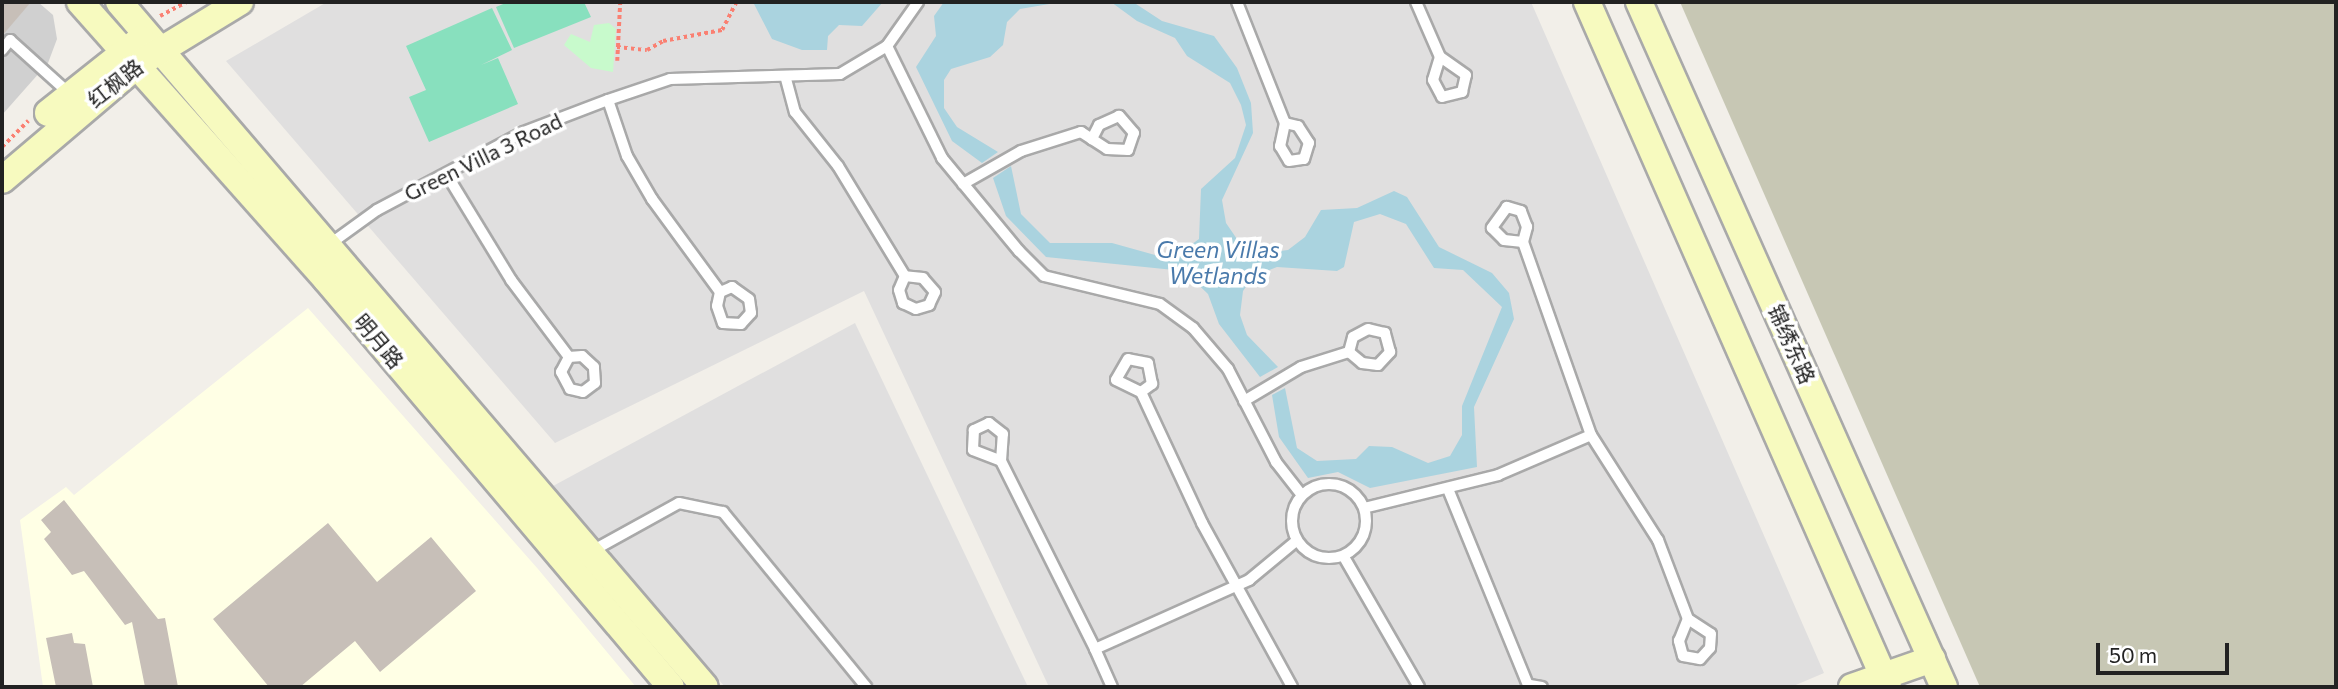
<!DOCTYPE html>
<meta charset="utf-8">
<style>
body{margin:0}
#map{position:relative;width:2338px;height:689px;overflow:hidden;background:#f2efe9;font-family:Commissioner,"Noto Sans SC",sans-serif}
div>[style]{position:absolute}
.residential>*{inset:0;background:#e0dfdf}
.education>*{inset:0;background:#ffffe5}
.religious>*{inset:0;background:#d0d0d0}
.construction>*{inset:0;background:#c7c7b4}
.park>*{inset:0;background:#c8facc}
.pitch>*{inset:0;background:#88e0be}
.water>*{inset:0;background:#aad3df}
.building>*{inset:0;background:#c7bfb8}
.path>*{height:3.5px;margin-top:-1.75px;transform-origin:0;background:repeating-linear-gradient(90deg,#fa8072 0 3.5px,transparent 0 7px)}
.roads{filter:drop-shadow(2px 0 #a9a9a9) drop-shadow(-2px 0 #a9a9a9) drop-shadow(0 2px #a9a9a9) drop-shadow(0 -2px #a9a9a9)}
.lane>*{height:10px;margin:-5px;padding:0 5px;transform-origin:5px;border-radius:5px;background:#fff}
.lane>.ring{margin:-5px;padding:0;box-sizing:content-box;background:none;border:10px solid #fff;border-radius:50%}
.secondary>*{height:26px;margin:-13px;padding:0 13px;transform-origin:13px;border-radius:13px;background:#f7fabf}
span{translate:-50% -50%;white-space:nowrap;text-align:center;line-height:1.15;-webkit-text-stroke:7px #fff;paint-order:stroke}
.street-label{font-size:21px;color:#222}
.water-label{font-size:23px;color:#4a7aab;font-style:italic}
.frame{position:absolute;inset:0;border:4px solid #222;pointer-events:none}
.scale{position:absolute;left:2096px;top:643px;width:133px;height:32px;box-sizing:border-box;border:4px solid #222;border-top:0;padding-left:9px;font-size:21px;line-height:24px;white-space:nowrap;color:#222;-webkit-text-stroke:5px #fff;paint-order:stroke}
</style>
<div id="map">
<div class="residential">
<div style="clip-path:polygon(327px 2px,1531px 2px,1824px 673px,1791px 687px,1049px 687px,864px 291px,555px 443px,226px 61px)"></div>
<div style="clip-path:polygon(855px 323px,1028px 687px,725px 687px,553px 486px)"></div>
</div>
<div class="education">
<div style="clip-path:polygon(308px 308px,538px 569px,636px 687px,43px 687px,20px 520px,66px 487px,74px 495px)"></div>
</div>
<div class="religious">
<div style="clip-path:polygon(2px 2px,38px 2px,53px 15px,57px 39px,48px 63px,2px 115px)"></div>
</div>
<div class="construction">
<div style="clip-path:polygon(1680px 2px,2336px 2px,2336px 687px,1980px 687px)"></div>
</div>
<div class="park">
<div style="clip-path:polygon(609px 23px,616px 29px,613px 72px,591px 68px,564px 45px,571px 34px,590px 42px,594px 25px)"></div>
</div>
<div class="pitch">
<div style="clip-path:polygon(508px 2px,584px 2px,591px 17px,514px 48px,496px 7px)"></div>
<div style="clip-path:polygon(492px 8px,512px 50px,481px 65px,498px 58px,518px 104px,429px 142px,409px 97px,426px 90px,406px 46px)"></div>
</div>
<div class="water">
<div style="clip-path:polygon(753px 2px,901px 2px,883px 2px,862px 26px,839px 25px,828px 36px,827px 50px,802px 50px,772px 39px)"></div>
<div style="clip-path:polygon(944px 2px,1061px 2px,1020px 9px,1007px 22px,1003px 45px,990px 57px,951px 69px,944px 80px,944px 108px,957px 127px,998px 152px,982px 163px,952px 141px,916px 67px,936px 36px,934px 16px)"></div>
<div style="clip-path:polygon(1111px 2px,1133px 2px,1162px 21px,1214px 36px,1237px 68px,1251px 103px,1253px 133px,1222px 200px,1226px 223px,1239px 242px,1264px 253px,1288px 250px,1305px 237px,1321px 210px,1357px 208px,1394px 191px,1407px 197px,1439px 247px,1492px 273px,1509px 293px,1514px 319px,1474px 407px,1477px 467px,1370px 488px,1338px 472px,1308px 478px,1279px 437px,1272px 395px,1285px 388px,1297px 448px,1317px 461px,1356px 459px,1369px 446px,1392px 447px,1428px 463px,1450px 456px,1462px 435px,1462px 406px,1502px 307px,1463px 270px,1434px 268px,1406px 224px,1380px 214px,1354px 222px,1344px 267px,1337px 271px,1277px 267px,1254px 276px,1243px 291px,1240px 315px,1247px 335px,1278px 367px,1260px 377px,1219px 324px,1208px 294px,1184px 271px,1046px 257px,1006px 216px,993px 178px,1011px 166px,1021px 214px,1050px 243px,1112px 243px,1155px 255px,1181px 252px,1199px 239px,1201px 189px,1235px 158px,1246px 125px,1241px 105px,1230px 83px,1187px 56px,1175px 38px,1137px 21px)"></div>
</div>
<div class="building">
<div style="clip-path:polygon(2px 2px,31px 2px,2px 36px)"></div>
<div style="clip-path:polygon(64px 500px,158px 619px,165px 618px,178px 687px,145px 687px,132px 622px,125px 625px,84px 571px,72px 575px,44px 539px,51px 532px,41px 520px)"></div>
<div style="clip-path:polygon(328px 523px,377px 582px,431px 537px,476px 591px,380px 672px,355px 641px,300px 687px,269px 687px,213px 619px)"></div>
<div style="clip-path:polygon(72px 633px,74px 643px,85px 644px,93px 687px,56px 687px,46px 638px)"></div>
</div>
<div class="path">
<div style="left:160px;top:16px;width:30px;rotate:-28deg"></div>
<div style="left:617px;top:47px;width:30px;rotate:6deg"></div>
<div style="left:647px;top:50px;width:18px;rotate:-29deg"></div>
<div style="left:663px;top:41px;width:60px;rotate:-10.6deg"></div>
<div style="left:722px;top:30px;width:31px;rotate:-63deg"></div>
<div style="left:617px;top:61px;width:59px;rotate:-87.1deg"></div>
<div style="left:2px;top:147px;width:37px;rotate:-45deg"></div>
</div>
<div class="roads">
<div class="lane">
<div style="left:1237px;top:2px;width:130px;rotate:68.4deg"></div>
<div style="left:1285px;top:123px;width:24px;rotate:102deg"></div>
<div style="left:1280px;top:146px;width:17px;rotate:59deg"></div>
<div style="left:1289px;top:161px;width:15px;rotate:-8deg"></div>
<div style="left:1304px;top:159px;width:17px;rotate:-73deg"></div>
<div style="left:1309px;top:143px;width:20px;rotate:-123deg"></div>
<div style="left:1298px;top:126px;width:13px;rotate:-167deg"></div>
<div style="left:1416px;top:2px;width:60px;rotate:66.4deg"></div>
<div style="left:1440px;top:57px;width:24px;rotate:107deg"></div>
<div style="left:1433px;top:80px;width:19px;rotate:62deg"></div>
<div style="left:1442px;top:97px;width:21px;rotate:-14deg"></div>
<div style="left:1462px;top:92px;width:17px;rotate:-77deg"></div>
<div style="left:1466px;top:75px;width:32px;rotate:-145deg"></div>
<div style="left:887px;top:46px;width:125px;rotate:63.8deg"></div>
<div style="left:942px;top:158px;width:121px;rotate:50.4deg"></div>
<div style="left:1019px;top:251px;width:35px;rotate:45deg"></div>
<div style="left:1044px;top:276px;width:119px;rotate:13.6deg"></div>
<div style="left:1160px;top:304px;width:41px;rotate:36deg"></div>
<div style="left:1193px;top:328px;width:54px;rotate:49.5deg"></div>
<div style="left:1228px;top:369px;width:105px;rotate:62.7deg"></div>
<div style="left:1276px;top:462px;width:39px;rotate:52deg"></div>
<div style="left:2px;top:50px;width:13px;rotate:-51deg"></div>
<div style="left:10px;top:40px;width:81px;rotate:42deg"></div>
<div style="left:786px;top:79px;width:34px;rotate:75deg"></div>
<div style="left:795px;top:112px;width:69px;rotate:51.5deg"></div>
<div style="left:838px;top:166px;width:129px;rotate:58.7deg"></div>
<div style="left:905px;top:276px;width:15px;rotate:113deg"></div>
<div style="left:899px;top:290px;width:14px;rotate:73deg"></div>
<div style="left:903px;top:303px;width:14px;rotate:25deg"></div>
<div style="left:916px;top:309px;width:14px;rotate:-17deg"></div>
<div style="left:929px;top:305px;width:14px;rotate:-65deg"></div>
<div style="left:935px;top:292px;width:18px;rotate:-131deg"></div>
<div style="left:923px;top:278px;width:18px;rotate:-174deg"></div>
<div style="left:608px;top:100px;width:59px;rotate:71.3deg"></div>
<div style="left:627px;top:156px;width:50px;rotate:59.8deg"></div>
<div style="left:652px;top:199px;width:115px;rotate:53.8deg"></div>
<div style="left:720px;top:292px;width:14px;rotate:102deg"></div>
<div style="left:717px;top:306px;width:18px;rotate:71deg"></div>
<div style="left:723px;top:323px;width:18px;rotate:3deg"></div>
<div style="left:741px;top:324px;width:15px;rotate:-48deg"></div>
<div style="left:751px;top:313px;width:14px;rotate:-98deg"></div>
<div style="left:749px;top:299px;width:21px;rotate:-145deg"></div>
<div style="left:732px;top:287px;width:13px;rotate:157deg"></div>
<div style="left:447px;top:175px;width:123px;rotate:58.6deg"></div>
<div style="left:511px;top:280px;width:96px;rotate:53deg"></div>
<div style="left:569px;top:357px;width:17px;rotate:118deg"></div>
<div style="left:561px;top:372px;width:19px;rotate:62deg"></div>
<div style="left:570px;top:389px;width:13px;rotate:13deg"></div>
<div style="left:583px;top:392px;width:15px;rotate:-37deg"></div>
<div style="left:595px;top:383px;width:16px;rotate:-94deg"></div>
<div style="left:594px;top:367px;width:16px;rotate:-137deg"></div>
<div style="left:582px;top:356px;width:13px;rotate:176deg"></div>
<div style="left:963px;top:184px;width:67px;rotate:-29.6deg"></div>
<div style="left:1021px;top:151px;width:63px;rotate:-17.6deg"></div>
<div style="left:1081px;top:132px;width:31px;rotate:33deg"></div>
<div style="left:1107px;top:149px;width:21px;rotate:3deg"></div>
<div style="left:1128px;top:150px;width:18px;rotate:-71deg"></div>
<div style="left:1134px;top:133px;width:23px;rotate:-131deg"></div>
<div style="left:1119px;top:116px;width:22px;rotate:156deg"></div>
<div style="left:1099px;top:125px;width:16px;rotate:117deg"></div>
<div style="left:1523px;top:242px;width:16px;rotate:-75deg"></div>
<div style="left:1527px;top:227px;width:17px;rotate:-111deg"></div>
<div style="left:1521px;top:211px;width:15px;rotate:-164deg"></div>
<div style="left:1507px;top:207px;width:26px;rotate:126deg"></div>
<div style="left:1492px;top:228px;width:17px;rotate:45deg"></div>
<div style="left:1504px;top:240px;width:19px;rotate:6deg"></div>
<div style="left:1523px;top:242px;width:205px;rotate:70.6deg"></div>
<div style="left:1591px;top:435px;width:125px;rotate:57.5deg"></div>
<div style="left:1658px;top:540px;width:85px;rotate:69.2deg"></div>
<div style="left:330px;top:244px;width:58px;rotate:-35.9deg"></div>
<div style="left:377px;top:210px;width:166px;rotate:-28deg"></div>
<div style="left:524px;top:132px;width:90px;rotate:-20.9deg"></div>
<div style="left:608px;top:100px;width:65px;rotate:-18.7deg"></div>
<div style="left:670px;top:79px;width:170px;rotate:-1.7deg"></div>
<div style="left:840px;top:74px;width:55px;rotate:-30.8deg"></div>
<div style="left:887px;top:46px;width:54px;rotate:-54.8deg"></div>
<div style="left:1141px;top:392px;width:14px;rotate:-36deg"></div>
<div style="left:1152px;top:384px;width:21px;rotate:-101deg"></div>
<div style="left:1148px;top:363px;width:20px;rotate:-169deg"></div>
<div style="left:1128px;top:359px;width:24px;rotate:120deg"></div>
<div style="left:1116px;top:380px;width:28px;rotate:26deg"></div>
<div style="left:1141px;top:392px;width:145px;rotate:65deg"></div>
<div style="left:1202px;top:523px;width:187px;rotate:61.2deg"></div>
<div style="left:1244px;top:401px;width:66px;rotate:-30.8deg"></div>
<div style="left:1301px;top:367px;width:50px;rotate:-17.4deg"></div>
<div style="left:1349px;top:352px;width:17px;rotate:40deg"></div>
<div style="left:1362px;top:363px;width:16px;rotate:7deg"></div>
<div style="left:1378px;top:365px;width:18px;rotate:-47deg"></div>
<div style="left:1390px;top:352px;width:20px;rotate:-105deg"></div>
<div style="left:1385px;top:333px;width:17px;rotate:-167deg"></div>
<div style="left:1368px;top:329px;width:17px;rotate:152deg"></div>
<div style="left:1353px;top:337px;width:16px;rotate:105deg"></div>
<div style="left:1001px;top:461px;width:27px;rotate:-86deg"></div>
<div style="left:1003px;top:434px;width:18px;rotate:-142deg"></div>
<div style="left:989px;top:423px;width:17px;rotate:155deg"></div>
<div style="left:974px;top:430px;width:20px;rotate:93deg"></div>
<div style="left:973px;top:450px;width:30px;rotate:21deg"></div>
<div style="left:1001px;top:461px;width:210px;rotate:63.4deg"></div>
<div class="ring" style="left:1292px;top:484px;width:64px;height:64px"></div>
<div style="left:1448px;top:489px;width:214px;rotate:67.8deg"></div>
<div style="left:1368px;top:507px;width:134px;rotate:-13.8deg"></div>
<div style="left:1498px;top:475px;width:101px;rotate:-23.3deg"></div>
<div style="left:592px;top:551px;width:99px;rotate:-28.9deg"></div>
<div style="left:679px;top:503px;width:45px;rotate:11.6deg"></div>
<div style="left:723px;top:512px;width:226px;rotate:50.7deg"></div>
<div style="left:1344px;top:557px;width:150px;rotate:60deg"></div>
<div style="left:1688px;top:619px;width:27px;rotate:33deg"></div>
<div style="left:1711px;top:634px;width:14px;rotate:94deg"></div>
<div style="left:1710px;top:648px;width:15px;rotate:132deg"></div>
<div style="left:1700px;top:659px;width:17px;rotate:-170deg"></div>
<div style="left:1683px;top:656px;width:16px;rotate:-105deg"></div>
<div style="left:1679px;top:641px;width:24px;rotate:-68deg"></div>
<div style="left:1530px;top:685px;width:12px;rotate:9deg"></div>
<div style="left:1112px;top:687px;width:42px;rotate:-114.1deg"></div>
<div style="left:1095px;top:649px;width:169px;rotate:-24.1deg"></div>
<div style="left:1249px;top:580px;width:60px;rotate:-39.6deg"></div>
</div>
<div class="secondary">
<div style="left:80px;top:2px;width:370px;rotate:48.4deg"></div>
<div style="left:326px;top:279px;width:534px;rotate:49.78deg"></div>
<div style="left:119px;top:2px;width:901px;rotate:49.45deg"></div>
<div style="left:1587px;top:2px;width:748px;rotate:66.28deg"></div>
<div style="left:1639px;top:2px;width:750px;rotate:66deg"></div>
<div style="left:48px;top:113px;width:119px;rotate:-38.5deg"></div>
<div style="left:2px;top:180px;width:181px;rotate:-40.3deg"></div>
<div style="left:140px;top:63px;width:117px;rotate:-31.4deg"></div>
<div style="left:1852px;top:687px;width:85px;rotate:-19.3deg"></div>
</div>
</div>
<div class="street-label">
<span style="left:115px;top:83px;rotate:-38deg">红枫路</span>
<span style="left:483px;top:157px;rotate:-26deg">Green Villa 3 Road</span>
<span style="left:379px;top:341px;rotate:50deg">明月路</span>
<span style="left:1792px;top:344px;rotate:66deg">锦绣东路</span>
</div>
<div class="water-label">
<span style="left:1218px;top:262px">Green Villas<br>Wetlands</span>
</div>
<div class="frame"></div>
<div class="scale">50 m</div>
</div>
